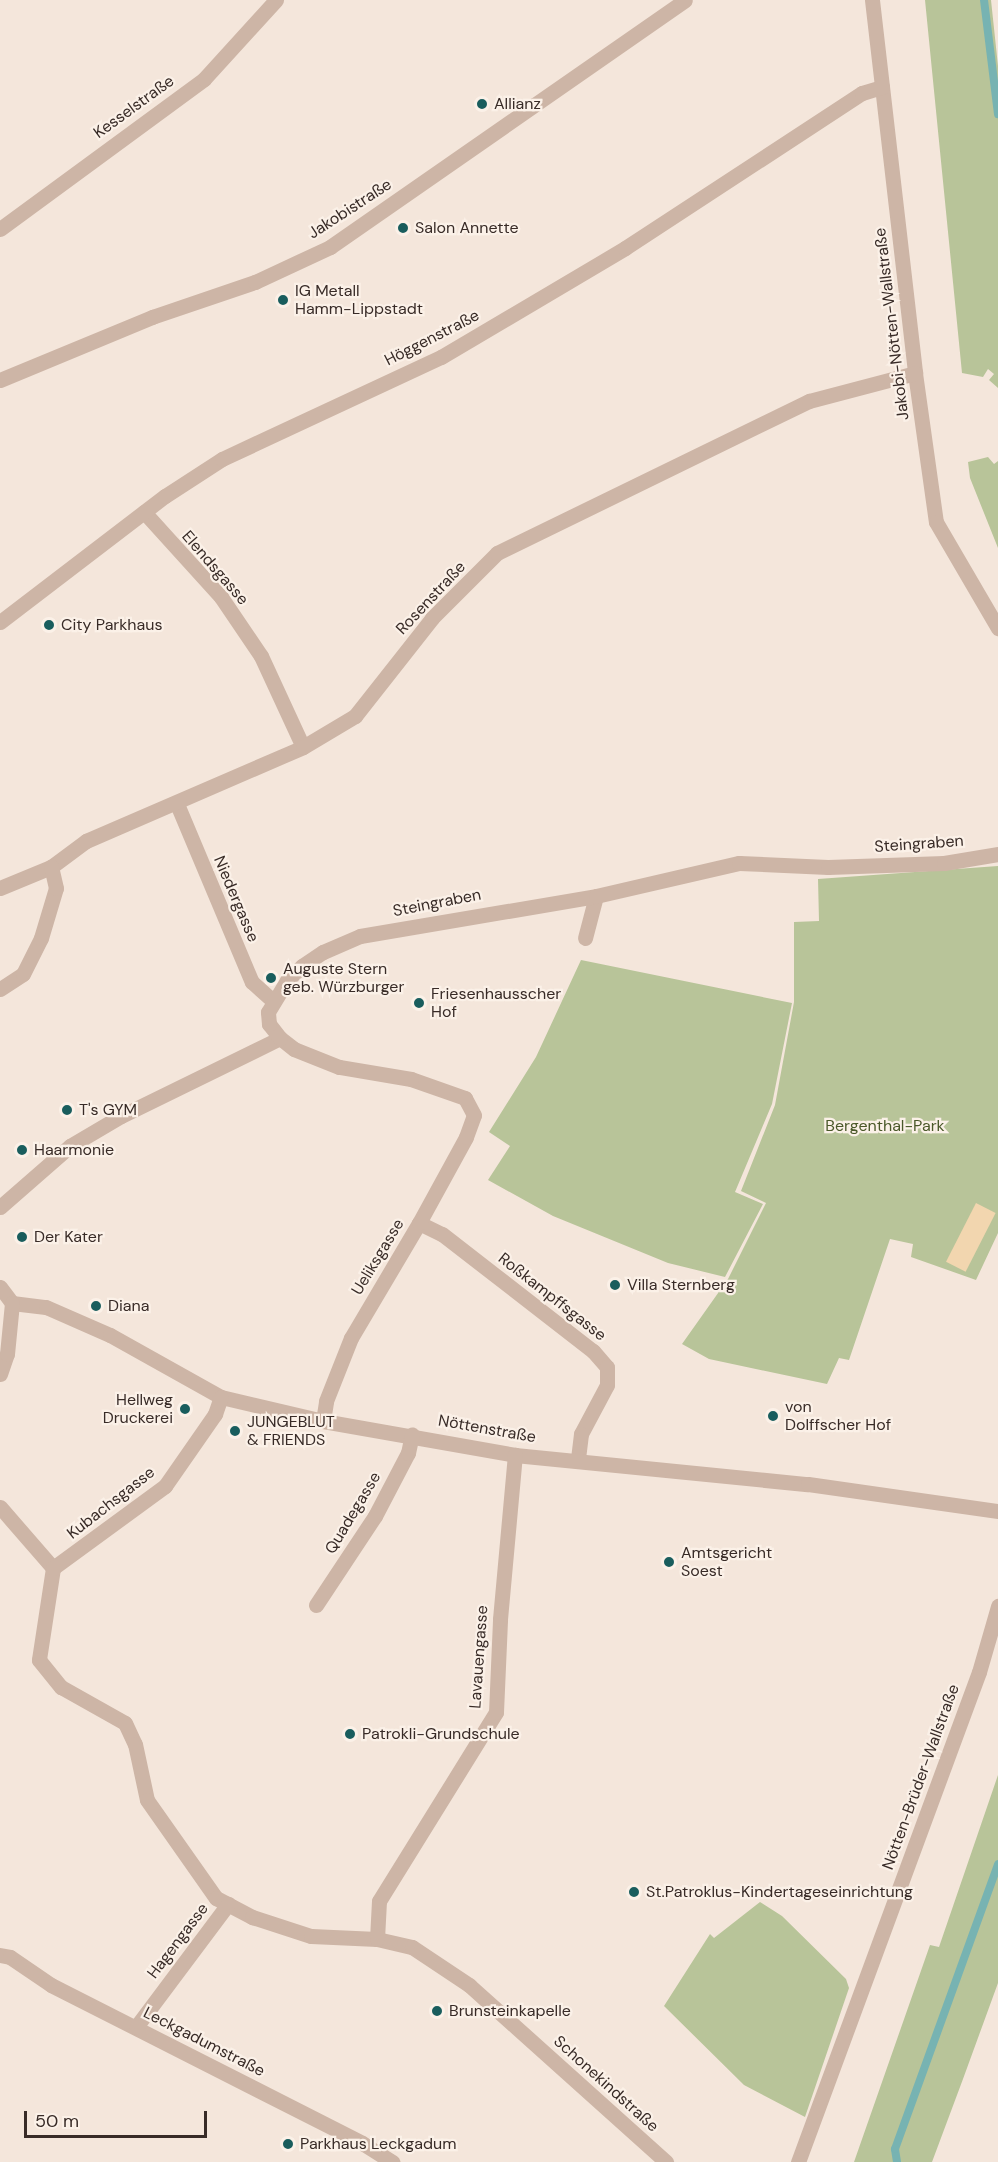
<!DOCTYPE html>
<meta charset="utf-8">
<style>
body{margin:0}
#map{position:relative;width:998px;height:2162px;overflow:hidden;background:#f4e6db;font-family:"DM Sans",sans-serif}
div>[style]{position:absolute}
.green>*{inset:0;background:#b8c499}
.sand>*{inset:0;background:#f2d6af;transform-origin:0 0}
.stream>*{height:8px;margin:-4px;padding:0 4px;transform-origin:4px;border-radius:4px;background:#77b3b2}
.minor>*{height:15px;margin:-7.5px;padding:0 7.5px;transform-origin:7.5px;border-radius:7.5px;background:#cdb5a6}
.dots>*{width:16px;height:16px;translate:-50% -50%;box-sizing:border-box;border:3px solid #fbf1e8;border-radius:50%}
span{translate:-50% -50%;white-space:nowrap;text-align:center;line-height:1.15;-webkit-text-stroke:4.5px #fbf1e8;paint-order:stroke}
.poi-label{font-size:16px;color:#382b27}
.left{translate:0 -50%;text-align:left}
.right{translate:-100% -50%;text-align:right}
.street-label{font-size:16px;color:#382b27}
.park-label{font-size:16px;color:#4a5829}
.scale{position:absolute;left:24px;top:2111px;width:183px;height:27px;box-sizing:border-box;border:3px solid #382b27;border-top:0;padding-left:8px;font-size:18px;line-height:21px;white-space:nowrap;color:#382b27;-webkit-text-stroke:4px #fbf1e8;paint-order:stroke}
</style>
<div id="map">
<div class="green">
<div style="clip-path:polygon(925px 0,991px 0,998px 66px,998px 388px,989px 380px,994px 374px,988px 369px,983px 377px,962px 373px)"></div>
<div style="clip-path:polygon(988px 457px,994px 464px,998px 461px,998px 548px,970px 478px,968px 462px)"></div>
<div style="clip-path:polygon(998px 866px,998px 1233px,976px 1280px,911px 1257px,913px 1244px,890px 1239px,849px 1360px,839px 1358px,827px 1384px,709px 1359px,682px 1344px,728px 1279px,766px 1203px,741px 1191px,775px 1105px,794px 1002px,794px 922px,819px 921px,818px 879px)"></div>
<div style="clip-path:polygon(581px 960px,792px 1003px,772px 1104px,735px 1192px,763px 1204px,725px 1277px,668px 1263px,553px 1216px,488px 1180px,510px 1146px,489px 1132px,536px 1057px)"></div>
<div style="clip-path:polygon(998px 1775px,998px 1983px,963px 2079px,932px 2162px,854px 2162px,930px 1945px,939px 1947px)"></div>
<div style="clip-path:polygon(760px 1902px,782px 1916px,846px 1979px,849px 1988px,805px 2117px,744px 2085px,664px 2006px,710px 1934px,714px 1938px)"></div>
</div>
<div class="sand">
<div style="left:976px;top:1203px;width:22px;height:66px;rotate:27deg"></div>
</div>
<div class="stream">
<div style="left:984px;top:0;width:115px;rotate:83deg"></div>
<div style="left:897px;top:2162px;width:13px;rotate:-99deg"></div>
<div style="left:895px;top:2149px;width:303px;rotate:-70.1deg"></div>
</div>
<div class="minor">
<div style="left:872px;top:0;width:375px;rotate:83.4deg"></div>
<div style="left:915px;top:373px;width:150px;rotate:82deg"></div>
<div style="left:936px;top:522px;width:123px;rotate:59.7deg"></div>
<div style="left:0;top:229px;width:253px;rotate:-36.3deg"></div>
<div style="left:204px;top:79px;width:107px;rotate:-47.7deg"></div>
<div style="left:0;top:380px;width:165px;rotate:-22.5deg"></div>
<div style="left:152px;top:317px;width:109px;rotate:-18.8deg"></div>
<div style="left:255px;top:282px;width:83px;rotate:-25deg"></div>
<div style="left:330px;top:247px;width:432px;rotate:-34.8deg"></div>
<div style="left:144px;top:512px;width:115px;rotate:47.8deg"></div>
<div style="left:221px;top:597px;width:71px;rotate:55.9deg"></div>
<div style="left:261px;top:656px;width:100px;rotate:65.2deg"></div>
<div style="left:0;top:622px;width:208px;rotate:-37.4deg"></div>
<div style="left:165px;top:496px;width:68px;rotate:-33deg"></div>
<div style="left:222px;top:459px;width:242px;rotate:-25deg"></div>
<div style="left:441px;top:357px;width:214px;rotate:-30.6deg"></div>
<div style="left:625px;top:248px;width:283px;rotate:-33.2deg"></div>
<div style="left:862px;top:93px;width:21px;rotate:-17deg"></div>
<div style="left:177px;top:804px;width:193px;rotate:67.2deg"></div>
<div style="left:252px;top:982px;width:28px;rotate:42deg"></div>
<div style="left:0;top:888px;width:55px;rotate:-22.4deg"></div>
<div style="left:51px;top:867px;width:44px;rotate:-36.6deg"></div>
<div style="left:86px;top:841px;width:236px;rotate:-23.4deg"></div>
<div style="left:303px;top:747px;width:61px;rotate:-30.8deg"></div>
<div style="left:355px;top:716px;width:125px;rotate:-51.8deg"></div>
<div style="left:432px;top:618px;width:92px;rotate:-45deg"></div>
<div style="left:497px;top:553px;width:347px;rotate:-26deg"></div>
<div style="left:809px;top:401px;width:110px;rotate:-14.8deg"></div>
<div style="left:585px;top:938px;width:43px;rotate:-75.3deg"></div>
<div style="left:0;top:989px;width:27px;rotate:-33deg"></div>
<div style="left:23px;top:974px;width:40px;rotate:-63.4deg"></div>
<div style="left:41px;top:938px;width:52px;rotate:-73.3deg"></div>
<div style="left:56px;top:888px;width:22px;rotate:-103deg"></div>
<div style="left:0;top:1207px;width:93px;rotate:-41.1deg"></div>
<div style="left:70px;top:1146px;width:59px;rotate:-30.5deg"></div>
<div style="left:121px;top:1116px;width:177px;rotate:-26.1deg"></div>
<div style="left:419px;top:1223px;width:25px;rotate:26deg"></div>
<div style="left:442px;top:1234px;width:191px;rotate:37.8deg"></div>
<div style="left:593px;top:1351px;width:21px;rotate:49deg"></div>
<div style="left:607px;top:1367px;width:18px;rotate:90deg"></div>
<div style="left:607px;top:1385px;width:55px;rotate:118deg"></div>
<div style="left:581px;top:1434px;width:26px;rotate:97deg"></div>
<div style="left:0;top:1287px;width:20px;rotate:53deg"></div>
<div style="left:12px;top:1303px;width:34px;rotate:7deg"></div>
<div style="left:46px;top:1307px;width:70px;rotate:23.6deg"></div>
<div style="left:110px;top:1335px;width:127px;rotate:29.2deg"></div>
<div style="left:221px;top:1397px;width:105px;rotate:13.2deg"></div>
<div style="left:323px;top:1421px;width:195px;rotate:10deg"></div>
<div style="left:515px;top:1455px;width:294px;rotate:5.7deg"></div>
<div style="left:808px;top:1484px;width:192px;rotate:8.1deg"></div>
<div style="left:0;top:1374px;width:21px;rotate:-71deg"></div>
<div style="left:7px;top:1354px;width:51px;rotate:-84.4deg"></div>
<div style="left:323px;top:1421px;width:20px;rotate:-81deg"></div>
<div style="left:326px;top:1401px;width:68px;rotate:-68.4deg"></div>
<div style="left:351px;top:1338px;width:134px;rotate:-59.4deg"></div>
<div style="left:419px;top:1223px;width:98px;rotate:-61.3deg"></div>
<div style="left:466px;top:1137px;width:23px;rotate:-70deg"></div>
<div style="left:474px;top:1115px;width:19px;rotate:-118deg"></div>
<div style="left:465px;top:1098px;width:57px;rotate:-160.6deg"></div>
<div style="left:411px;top:1079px;width:73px;rotate:-170.5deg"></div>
<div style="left:339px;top:1067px;width:48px;rotate:-158.2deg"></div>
<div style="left:294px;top:1049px;width:18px;rotate:-142deg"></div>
<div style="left:280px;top:1038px;width:18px;rotate:-128deg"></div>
<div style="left:269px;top:1024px;width:12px;rotate:-95deg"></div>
<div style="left:268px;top:1012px;width:37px;rotate:-59deg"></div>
<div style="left:287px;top:980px;width:21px;rotate:-43deg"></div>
<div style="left:302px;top:966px;width:25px;rotate:-34deg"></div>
<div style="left:323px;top:952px;width:40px;rotate:-23.4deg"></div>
<div style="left:360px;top:936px;width:239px;rotate:-9.6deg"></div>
<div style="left:596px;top:896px;width:147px;rotate:-13deg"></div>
<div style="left:739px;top:863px;width:89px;rotate:2.6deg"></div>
<div style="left:828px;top:867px;width:116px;rotate:-2deg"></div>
<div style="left:944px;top:863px;width:55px;rotate:-9.5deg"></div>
<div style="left:0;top:1507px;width:81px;rotate:49deg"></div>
<div style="left:53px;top:1568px;width:93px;rotate:98.7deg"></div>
<div style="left:39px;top:1660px;width:35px;rotate:51deg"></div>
<div style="left:61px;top:1687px;width:73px;rotate:29.4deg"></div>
<div style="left:125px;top:1723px;width:23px;rotate:65deg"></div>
<div style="left:135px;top:1744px;width:57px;rotate:77.9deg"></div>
<div style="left:147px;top:1800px;width:120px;rotate:54.9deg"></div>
<div style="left:216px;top:1898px;width:41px;rotate:27.8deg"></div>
<div style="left:252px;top:1917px;width:62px;rotate:17.9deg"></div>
<div style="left:311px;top:1936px;width:66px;rotate:2.6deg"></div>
<div style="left:377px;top:1939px;width:36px;rotate:13deg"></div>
<div style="left:412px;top:1947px;width:69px;rotate:33.7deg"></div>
<div style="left:469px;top:1985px;width:265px;rotate:41.9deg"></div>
<div style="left:53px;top:1568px;width:139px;rotate:-36.2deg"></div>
<div style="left:165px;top:1486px;width:88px;rotate:-55.2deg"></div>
<div style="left:215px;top:1414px;width:18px;rotate:-71deg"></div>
<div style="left:316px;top:1605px;width:107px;rotate:-56.5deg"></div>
<div style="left:375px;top:1516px;width:71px;rotate:-62.4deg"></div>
<div style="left:408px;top:1453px;width:19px;rotate:-78deg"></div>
<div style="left:377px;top:1939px;width:38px;rotate:-87deg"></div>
<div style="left:379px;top:1901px;width:222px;rotate:-58.2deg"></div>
<div style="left:496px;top:1712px;width:93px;rotate:-87.5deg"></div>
<div style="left:500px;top:1619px;width:165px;rotate:-84.8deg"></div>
<div style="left:0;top:1955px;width:10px;rotate:11deg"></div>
<div style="left:10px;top:1957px;width:50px;rotate:34.3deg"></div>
<div style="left:51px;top:1985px;width:349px;rotate:26.9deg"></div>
<div style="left:362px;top:2143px;width:36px;rotate:32deg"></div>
<div style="left:136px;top:2027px;width:154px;rotate:-53.2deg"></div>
<div style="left:798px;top:2162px;width:522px;rotate:-69.73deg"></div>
<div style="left:979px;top:1672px;width:69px;rotate:-73.9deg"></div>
</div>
<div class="dots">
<div style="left:482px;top:104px;background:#195d5d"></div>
<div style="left:403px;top:228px;background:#195d5d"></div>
<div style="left:283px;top:300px;background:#195d5d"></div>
<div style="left:49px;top:625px;background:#195d5d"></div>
<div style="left:271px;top:978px;background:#195d5d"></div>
<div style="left:419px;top:1003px;background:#195d5d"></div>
<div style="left:67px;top:1110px;background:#195d5d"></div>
<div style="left:22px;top:1150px;background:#195d5d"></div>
<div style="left:22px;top:1237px;background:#195d5d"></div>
<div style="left:615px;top:1285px;background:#195d5d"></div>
<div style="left:96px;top:1306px;background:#195d5d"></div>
<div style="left:185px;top:1409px;background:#195d5d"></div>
<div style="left:773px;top:1416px;background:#195d5d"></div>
<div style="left:235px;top:1431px;background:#195d5d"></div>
<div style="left:669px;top:1562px;background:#195d5d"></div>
<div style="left:350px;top:1734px;background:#195d5d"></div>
<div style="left:634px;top:1892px;background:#195d5d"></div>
<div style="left:437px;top:2011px;background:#195d5d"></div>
<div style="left:288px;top:2144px;background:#195d5d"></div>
</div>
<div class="poi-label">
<span class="left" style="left:494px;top:104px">Allianz</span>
<span class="left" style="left:415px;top:228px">Salon Annette</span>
<span class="left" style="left:295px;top:300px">IG Metall<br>Hamm-Lippstadt</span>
<span class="left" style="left:61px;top:625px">City Parkhaus</span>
<span class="left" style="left:283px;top:978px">Auguste Stern<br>geb. Würzburger</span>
<span class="left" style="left:431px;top:1003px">Friesenhausscher<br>Hof</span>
<span class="left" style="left:79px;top:1110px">T's GYM</span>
<span class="left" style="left:34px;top:1150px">Haarmonie</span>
<span class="left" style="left:34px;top:1237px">Der Kater</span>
<span class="left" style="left:627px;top:1285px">Villa Sternberg</span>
<span class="left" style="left:108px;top:1306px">Diana</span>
<span class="right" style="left:173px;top:1409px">Hellweg<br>Druckerei</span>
<span class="left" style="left:785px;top:1416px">von<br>Dolffscher Hof</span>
<span class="left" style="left:247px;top:1431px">JUNGEBLUT<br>&amp; FRIENDS</span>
<span class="left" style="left:681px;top:1562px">Amtsgericht<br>Soest</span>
<span class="left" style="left:362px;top:1734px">Patrokli-Grundschule</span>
<span class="left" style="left:646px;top:1892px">St.Patroklus-Kindertageseinrichtung</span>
<span class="left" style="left:449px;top:2011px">Brunsteinkapelle</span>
<span class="left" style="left:300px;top:2144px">Parkhaus Leckgadum</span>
</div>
<div class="street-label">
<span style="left:134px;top:107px;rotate:-36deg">Kesselstraße</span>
<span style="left:350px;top:209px;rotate:-33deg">Jakobistraße</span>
<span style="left:892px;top:324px;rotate:-97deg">Jakobi-Nötten-Wallstraße</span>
<span style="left:432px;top:338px;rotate:-27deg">Höggenstraße</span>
<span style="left:215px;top:568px;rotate:49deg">Elendsgasse</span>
<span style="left:431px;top:598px;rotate:-47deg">Rosenstraße</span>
<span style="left:919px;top:844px;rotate:-4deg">Steingraben</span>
<span style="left:236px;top:899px;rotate:67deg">Niedergasse</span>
<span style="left:437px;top:903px;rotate:-11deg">Steingraben</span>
<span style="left:378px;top:1257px;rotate:-59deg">Ueliksgasse</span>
<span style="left:552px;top:1297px;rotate:38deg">Roßkampffsgasse</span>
<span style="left:487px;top:1429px;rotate:10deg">Nöttenstraße</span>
<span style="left:111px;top:1503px;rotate:-38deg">Kubachsgasse</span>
<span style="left:353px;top:1513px;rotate:-59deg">Quadegasse</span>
<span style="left:479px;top:1657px;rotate:-86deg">Lavauengasse</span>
<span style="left:921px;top:1777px;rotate:-70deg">Nötten-Brüder-Wallstraße</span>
<span style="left:178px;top:1941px;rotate:-53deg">Hagengasse</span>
<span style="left:204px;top:2042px;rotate:27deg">Leckgadumstraße</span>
<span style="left:606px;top:2084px;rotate:42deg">Schonekindstraße</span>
</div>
<div class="park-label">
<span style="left:885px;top:1126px">Bergenthal-Park</span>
</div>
<div class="scale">50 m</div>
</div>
